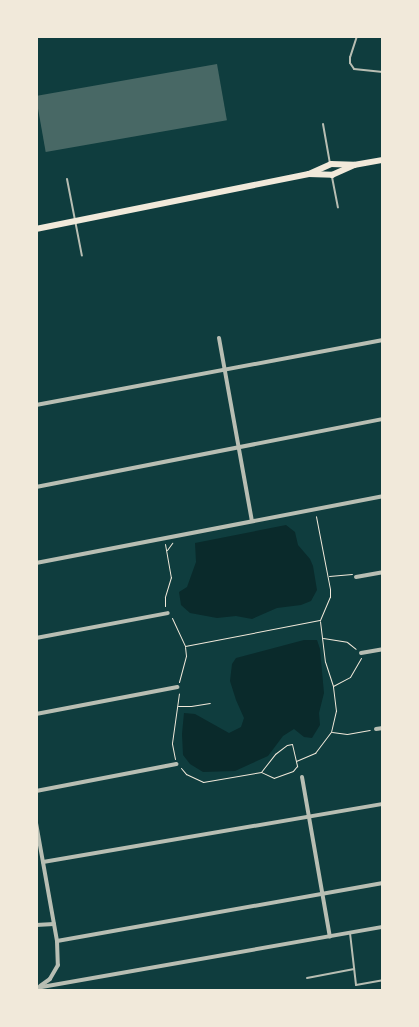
<!DOCTYPE html>
<style>
body{margin:0}
#map{position:relative;width:419px;height:1027px;overflow:hidden;background:#0f3d3e;font-family:"PT Sans Narrow",sans-serif}
div>[style]{position:absolute}
.water>*{inset:0;background:#0a2a2b}
.building>*{inset:0;background:#486865;transform-origin:0 0}
.path>*{height:1px;margin:-0.5px;padding:0 0.5px;transform-origin:0.5px;border-radius:0.5px;background:#f1e9da}
.service>*{height:2px;margin:-1px;padding:0 1px;transform-origin:1px;border-radius:1px;background:#b8beb3}
.minor>*{height:4px;margin:-2px;padding:0 2px;transform-origin:2px;border-radius:2px;background:#b8beb3}
.secondary>*{height:5.5px;margin:-2.75px;padding:0 2.75px;transform-origin:2.75px;border-radius:2.75px;background:#f1e9da}
span{translate:-50% -50%;white-space:nowrap;text-align:center;line-height:1.15;-webkit-text-stroke:4px #f1e9da;paint-order:stroke}
.frame{position:absolute;inset:0;border:38px solid #f1e9da;pointer-events:none}
</style>
<div id="map">
<div class="water">
<div style="clip-path:polygon(286px 525px,295px 532px,298px 545px,310px 559px,313px 566px,317px 590px,311px 601px,301px 605px,277px 608px,252px 619px,236px 616px,217px 618px,190px 613px,181px 605px,179px 592px,187px 587px,196px 562px,195px 543px)"></div>
<div style="clip-path:polygon(304px 640px,317px 640px,320px 649px,324px 693px,319px 713px,320px 725px,312px 738px,304px 737px,294px 729px,283px 736px,268px 756px,235px 771px,203px 772px,190px 764px,183px 755px,182px 734px,184px 713px,195px 714px,229px 733px,241px 727px,244px 718px,236px 700px,230px 681px,232px 664px,236px 658px)"></div>
</div>
<div class="building">
<div style="left:217px;top:64px;width:57px;height:184px;rotate:80deg"></div>
</div>
<div class="path">
<div style="left:165px;top:544px;width:34px;rotate:80deg"></div>
<div style="left:171px;top:577px;width:21px;rotate:107deg"></div>
<div style="left:165px;top:597px;width:9px;rotate:90deg"></div>
<div style="left:167px;top:550px;width:9px;rotate:-54deg"></div>
<div style="left:329px;top:576px;width:23px;rotate:-5deg"></div>
<div style="left:172px;top:618px;width:31px;rotate:65deg"></div>
<div style="left:185px;top:646px;width:137px;rotate:-10.9deg"></div>
<div style="left:320px;top:620px;width:25px;rotate:-67deg"></div>
<div style="left:330px;top:597px;width:8px;rotate:-90deg"></div>
<div style="left:330px;top:589px;width:74px;rotate:-100.9deg"></div>
<div style="left:323px;top:638px;width:24px;rotate:9deg"></div>
<div style="left:347px;top:642px;width:11px;rotate:38deg"></div>
<div style="left:179px;top:682px;width:27px;rotate:-75deg"></div>
<div style="left:186px;top:656px;width:9px;rotate:-96deg"></div>
<div style="left:333px;top:686px;width:19px;rotate:-28deg"></div>
<div style="left:350px;top:677px;width:22px;rotate:-60deg"></div>
<div style="left:178px;top:706px;width:13px"></div>
<div style="left:191px;top:706px;width:19px;rotate:-9deg"></div>
<div style="left:332px;top:732px;width:15px;rotate:8deg"></div>
<div style="left:347px;top:734px;width:23px;rotate:-10deg"></div>
<div style="left:292px;top:744px;width:23px;rotate:77deg"></div>
<div style="left:297px;top:766px;width:6px;rotate:129deg"></div>
<div style="left:293px;top:771px;width:20px;rotate:160deg"></div>
<div style="left:274px;top:778px;width:14px;rotate:-155deg"></div>
<div style="left:261px;top:772px;width:23px;rotate:-52deg"></div>
<div style="left:275px;top:754px;width:15px;rotate:-37deg"></div>
<div style="left:287px;top:745px;width:5px;rotate:-11deg"></div>
<div style="left:175px;top:759px;width:16px;rotate:-101deg"></div>
<div style="left:172px;top:743px;width:50px;rotate:-82deg"></div>
<div style="left:296px;top:761px;width:21px;rotate:-23deg"></div>
<div style="left:315px;top:753px;width:26px;rotate:-53deg"></div>
<div style="left:331px;top:732px;width:22px;rotate:-77deg"></div>
<div style="left:336px;top:711px;width:25px;rotate:-97deg"></div>
<div style="left:333px;top:686px;width:25px;rotate:-108deg"></div>
<div style="left:325px;top:662px;width:41px;rotate:-97deg"></div>
<div style="left:181px;top:768px;width:8px;rotate:50deg"></div>
<div style="left:186px;top:774px;width:19px;rotate:25deg"></div>
<div style="left:203px;top:782px;width:59px;rotate:-9.8deg"></div>
</div>
<div class="service">
<div style="left:357px;top:36px;width:22px;rotate:108deg"></div>
<div style="left:350px;top:57px;width:6px;rotate:90deg"></div>
<div style="left:350px;top:63px;width:7px;rotate:56deg"></div>
<div style="left:354px;top:69px;width:29px;rotate:6deg"></div>
<div style="left:323px;top:124px;width:39px;rotate:80deg"></div>
<div style="left:332px;top:177px;width:31px;rotate:79deg"></div>
<div style="left:67px;top:179px;width:78px;rotate:79deg"></div>
<div style="left:350px;top:933px;width:52px;rotate:83.4deg"></div>
<div style="left:356px;top:985px;width:27px;rotate:-10deg"></div>
<div style="left:307px;top:978px;width:48px;rotate:-10.8deg"></div>
</div>
<div class="minor">
<div style="left:219px;top:338px;width:186px;rotate:79.8deg"></div>
<div style="left:36px;top:405px;width:353px;rotate:-10.6deg"></div>
<div style="left:36px;top:487px;width:354px;rotate:-11.1deg"></div>
<div style="left:36px;top:563px;width:353px;rotate:-10.9deg"></div>
<div style="left:356px;top:577px;width:27px;rotate:-10deg"></div>
<div style="left:36px;top:638px;width:134px;rotate:-10.7deg"></div>
<div style="left:361px;top:653px;width:22px;rotate:-10deg"></div>
<div style="left:36px;top:714px;width:144px;rotate:-10.8deg"></div>
<div style="left:376px;top:729px;width:7px;rotate:-8deg"></div>
<div style="left:302px;top:777px;width:162px;rotate:80.1deg"></div>
<div style="left:36px;top:791px;width:143px;rotate:-10.9deg"></div>
<div style="left:36px;top:823px;width:120px;rotate:79.9deg"></div>
<div style="left:57px;top:941px;width:24px;rotate:88deg"></div>
<div style="left:58px;top:965px;width:16px;rotate:120deg"></div>
<div style="left:50px;top:979px;width:12px;rotate:145deg"></div>
<div style="left:43px;top:862px;width:345px;rotate:-9.7deg"></div>
<div style="left:36px;top:925px;width:18px;rotate:-3deg"></div>
<div style="left:57px;top:941px;width:331px;rotate:-10.1deg"></div>
<div style="left:36px;top:988px;width:352px;rotate:-10deg"></div>
</div>
<div class="secondary">
<div style="left:309px;top:174px;width:23px;rotate:2deg"></div>
<div style="left:332px;top:175px;width:24px;rotate:-24deg"></div>
<div style="left:36px;top:229px;width:278px;rotate:-11.4deg"></div>
<div style="left:309px;top:174px;width:24px;rotate:-24deg"></div>
<div style="left:331px;top:164px;width:23px;rotate:2deg"></div>
<div style="left:354px;top:165px;width:29px;rotate:-10deg"></div>
</div>
<div class="frame"></div>
</div>
